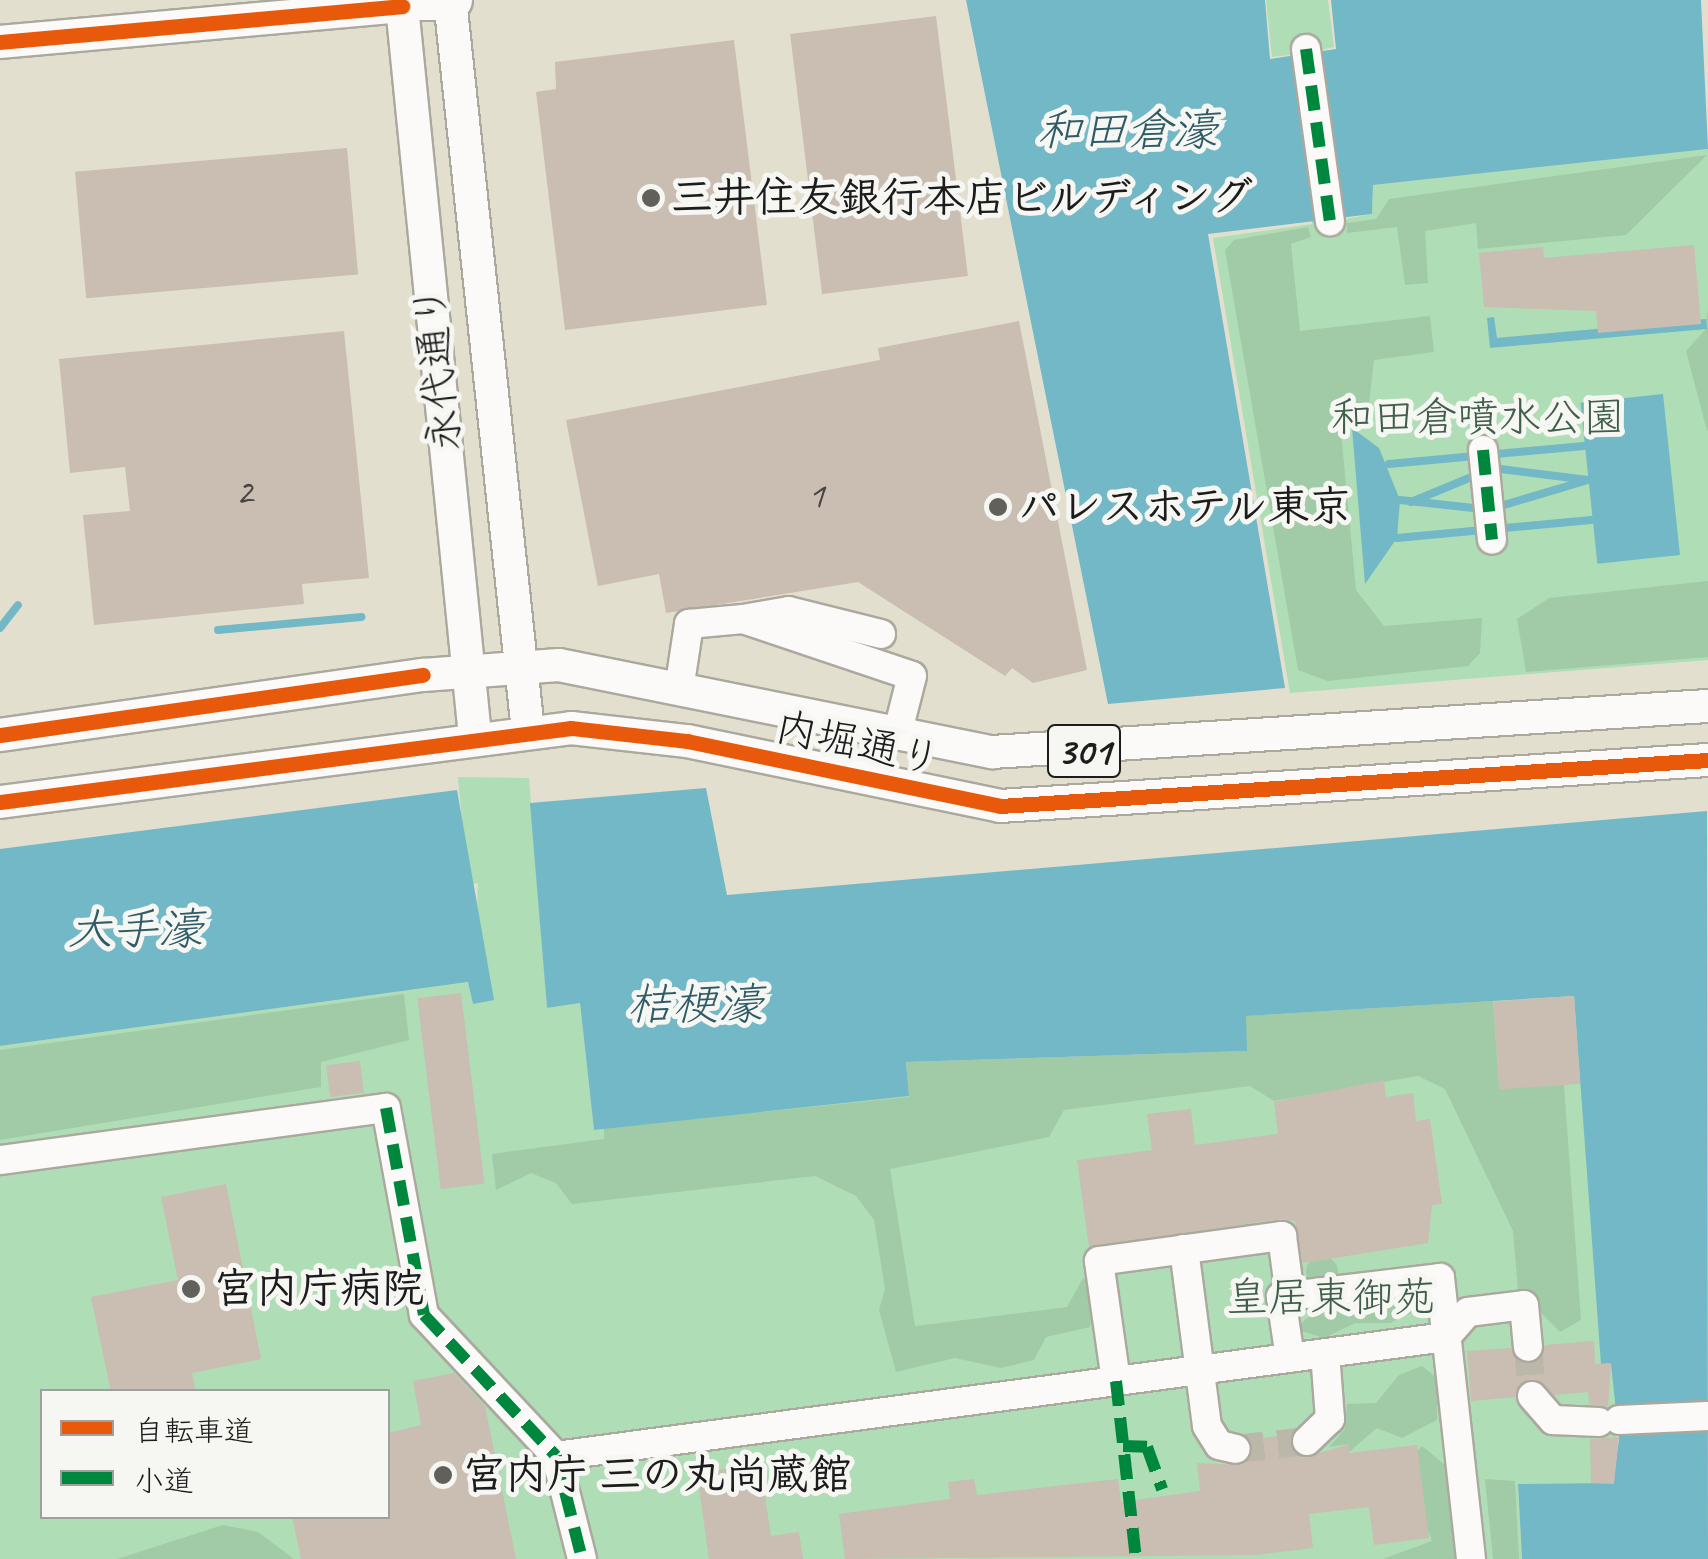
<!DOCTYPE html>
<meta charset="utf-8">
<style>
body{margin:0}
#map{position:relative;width:1708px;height:1559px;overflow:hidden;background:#e3dfce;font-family:Caveat,"Klee One",sans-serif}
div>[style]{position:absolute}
.green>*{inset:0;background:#afddb5}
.forest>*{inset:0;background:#a1cba6}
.round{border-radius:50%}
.water>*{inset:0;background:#73b8c6;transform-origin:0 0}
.stream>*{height:8px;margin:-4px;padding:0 4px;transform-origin:4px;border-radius:4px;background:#73b8c6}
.building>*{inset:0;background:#cabdb2;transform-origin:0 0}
.minor-tunnel>*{height:28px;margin-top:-14px;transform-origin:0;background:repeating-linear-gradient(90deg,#bbb8aa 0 28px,transparent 0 42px)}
.roads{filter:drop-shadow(2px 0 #aba99e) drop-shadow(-2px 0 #aba99e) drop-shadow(0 2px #aba99e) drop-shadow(0 -2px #aba99e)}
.minor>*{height:28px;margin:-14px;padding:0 14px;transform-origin:14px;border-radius:14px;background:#fbfaf8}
.major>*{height:32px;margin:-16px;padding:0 16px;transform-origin:16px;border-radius:16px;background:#fbfaf8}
.highway>*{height:40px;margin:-20px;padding:0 20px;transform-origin:20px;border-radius:20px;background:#fbfaf8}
.quiet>*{height:12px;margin-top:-6px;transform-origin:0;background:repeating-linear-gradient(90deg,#00873e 0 25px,transparent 0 37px)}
.cycleway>*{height:15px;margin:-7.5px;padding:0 7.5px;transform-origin:7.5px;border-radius:7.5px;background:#e8590c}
.dots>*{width:28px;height:28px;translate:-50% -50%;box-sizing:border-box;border:5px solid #f6f6f2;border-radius:50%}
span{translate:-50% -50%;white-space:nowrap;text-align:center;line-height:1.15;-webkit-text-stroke:10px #f6f6f2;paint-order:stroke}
.number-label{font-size:38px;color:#484442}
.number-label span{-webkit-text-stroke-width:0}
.shield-label span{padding:2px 8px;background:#f6f6f2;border:2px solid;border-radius:8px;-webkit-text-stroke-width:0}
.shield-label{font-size:40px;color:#1c1c1c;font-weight:700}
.poi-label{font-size:42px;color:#1c1c1c;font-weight:700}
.left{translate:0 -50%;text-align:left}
.street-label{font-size:42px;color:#1c1c1c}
.park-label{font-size:42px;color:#405f4a}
.water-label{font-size:45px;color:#2e5b67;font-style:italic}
.legend{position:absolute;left:40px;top:1389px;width:350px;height:130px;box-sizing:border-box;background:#f6f6f2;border:2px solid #9f9f9c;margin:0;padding:12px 18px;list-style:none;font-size:30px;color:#1c1c1c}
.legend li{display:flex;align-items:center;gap:20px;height:50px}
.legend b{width:50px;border:2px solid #9f9f9c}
</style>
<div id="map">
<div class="green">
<div style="clip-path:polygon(1266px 0,1328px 0,1334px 47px,1321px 50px,1345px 219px,1372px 214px,1373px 185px,1708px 149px,1708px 660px,1290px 693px,1213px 238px,1312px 224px,1290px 55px,1272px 57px)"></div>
<div style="clip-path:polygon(evenodd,458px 777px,529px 778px,547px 1008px,580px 1003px,594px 1130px,1246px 1051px,1245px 1016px,1574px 996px,1618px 1405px,1614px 1484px,1518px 1484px,1522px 1559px,0 1559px,0 1046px,469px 982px,473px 1004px,478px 883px,468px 885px,458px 777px,42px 1392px,388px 1392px,388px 1516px,42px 1516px,42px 1392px)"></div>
</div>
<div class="forest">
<div style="clip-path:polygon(1707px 155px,1626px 235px,1478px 249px,1476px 223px,1425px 231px,1428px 283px,1405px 285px,1397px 227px,1347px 233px,1347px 223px,1376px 219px,1389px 199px)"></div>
<div style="clip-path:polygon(1308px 227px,1311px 237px,1291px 244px,1300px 331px,1430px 316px,1434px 352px,1374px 360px,1368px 413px,1341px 432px,1356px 590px,1384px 626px,1482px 618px,1480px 653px,1468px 666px,1328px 681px,1298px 670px,1225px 250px,1234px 240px)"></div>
<div style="clip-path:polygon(1708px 309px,1708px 430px,1707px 431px,1686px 351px,1705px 330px)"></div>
<div style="clip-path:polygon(1708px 581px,1708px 657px,1526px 672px,1517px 619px,1549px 598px)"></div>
<div style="clip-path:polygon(404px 994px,409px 1040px,321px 1062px,321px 1087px,0 1140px,0 1050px)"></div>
<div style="clip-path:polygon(1493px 1001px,1499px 1088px,1564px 1085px,1581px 1320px,1560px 1332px,1518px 1290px,1513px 1231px,1445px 1089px,1418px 1076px,1274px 1101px,1250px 1086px,1064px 1110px,1049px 1137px,890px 1169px,915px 1326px,1067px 1307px,1083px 1278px,1096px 1282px,1090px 1327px,1046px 1337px,1034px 1360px,1001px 1368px,955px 1358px,896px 1372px,879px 1310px,885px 1289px,874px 1220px,856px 1196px,815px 1176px,572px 1204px,556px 1183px,531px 1173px,496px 1190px,492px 1154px,604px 1139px,604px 1128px,909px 1097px,906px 1062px,1246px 1051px,1245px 1016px)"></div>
<div class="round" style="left:1306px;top:1256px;width:32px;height:32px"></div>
<div style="clip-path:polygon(1411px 1293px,1421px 1308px,1390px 1323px,1355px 1323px,1324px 1338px,1295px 1329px,1322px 1305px)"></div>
<div style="clip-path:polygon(1422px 1366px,1438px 1379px,1437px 1420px,1402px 1438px,1377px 1428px,1349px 1452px,1348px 1444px,1329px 1447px,1345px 1429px,1347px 1404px,1376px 1403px,1399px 1375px)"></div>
<div style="clip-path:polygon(1422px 1446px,1445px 1465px,1460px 1559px,1383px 1559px,1432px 1541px,1404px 1465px)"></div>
<div style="clip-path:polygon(1485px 1479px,1515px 1481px,1519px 1559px,1493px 1559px)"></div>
<div style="clip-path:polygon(223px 1525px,258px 1532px,294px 1559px,117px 1559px)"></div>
</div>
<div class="water">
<div style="clip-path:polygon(966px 0,1265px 0,1270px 59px,1336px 49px,1331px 0,1701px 0,1708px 149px,1373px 185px,1372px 214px,1208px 234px,1285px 688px,1108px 704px)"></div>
<div style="clip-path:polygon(1494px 317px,1497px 338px,1706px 319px,1707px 329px,1490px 348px,1487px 318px)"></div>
<div style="left:1663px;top:394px;width:162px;height:83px;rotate:84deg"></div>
<div style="clip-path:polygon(1352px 428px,1379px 448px,1400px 500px,1397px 538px,1365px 584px)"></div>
<div style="clip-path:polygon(706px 788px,727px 895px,1707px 811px,1708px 1559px,1522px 1559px,1518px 1484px,1613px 1483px,1619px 1439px,1611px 1364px,1601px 1364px,1574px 996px,1246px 1016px,1247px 1051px,906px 1062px,909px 1096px,594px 1130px,580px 1003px,547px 1008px,530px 803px)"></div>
<div style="clip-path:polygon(457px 790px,494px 1000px,473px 1004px,468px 982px,0 1046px,0 849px)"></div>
</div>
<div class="stream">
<div style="left:1389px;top:464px;width:196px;rotate:-5.3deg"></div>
<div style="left:1400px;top:500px;width:83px;rotate:6.2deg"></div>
<div style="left:1411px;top:502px;width:89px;rotate:-22.5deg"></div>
<div style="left:1493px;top:468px;width:96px;rotate:7.2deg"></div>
<div style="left:1497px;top:507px;width:95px;rotate:-16.5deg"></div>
<div style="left:1397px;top:538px;width:195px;rotate:-5.3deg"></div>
<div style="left:0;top:628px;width:29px;rotate:-52deg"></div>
<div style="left:218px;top:630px;width:144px;rotate:-5.2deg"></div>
</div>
<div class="building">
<div style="left:936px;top:16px;width:262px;height:147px;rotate:83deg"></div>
<div style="clip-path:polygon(734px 40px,767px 305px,565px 330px,536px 92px,556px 89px,555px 62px)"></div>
<div style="left:347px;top:148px;width:127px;height:273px;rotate:85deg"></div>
<div style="clip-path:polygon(1694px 245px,1701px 324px,1598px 333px,1596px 311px,1484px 307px,1479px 253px,1543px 247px,1544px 258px)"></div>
<div style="clip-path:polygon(1019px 321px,1087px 670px,1033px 683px,1012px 668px,1005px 676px,858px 582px,666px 613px,659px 574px,598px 586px,566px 420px,880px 360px,878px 348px)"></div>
<div style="clip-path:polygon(344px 331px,369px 578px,302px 584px,304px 604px,94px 625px,83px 515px,130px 511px,125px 467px,70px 473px,59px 359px)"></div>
<div style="left:461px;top:993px;width:192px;height:44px;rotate:83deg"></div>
<div style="left:1574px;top:996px;width:88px;height:81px;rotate:86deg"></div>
<div style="left:360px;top:1061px;width:32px;height:34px;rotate:83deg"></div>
<div style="clip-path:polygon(1384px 1080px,1386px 1097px,1413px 1093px,1416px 1121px,1430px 1119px,1442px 1204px,1432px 1205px,1428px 1243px,1303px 1263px,1295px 1221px,1280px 1219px,1089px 1247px,1077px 1160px,1152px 1150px,1147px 1114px,1191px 1109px,1195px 1145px,1278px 1134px,1274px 1102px)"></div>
<div style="clip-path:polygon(226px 1184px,261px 1359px,192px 1373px,196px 1392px,111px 1392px,91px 1297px,178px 1280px,161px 1197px)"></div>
<div style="clip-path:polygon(1594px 1341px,1595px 1364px,1611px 1363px,1608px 1407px,1589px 1404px,1588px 1392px,1554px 1395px,1530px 1379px,1515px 1397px,1471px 1401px,1467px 1351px,1511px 1348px,1529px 1364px,1545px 1345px)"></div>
<div style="clip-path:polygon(454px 1373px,485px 1406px,516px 1559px,301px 1559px,292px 1516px,388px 1516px,388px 1433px,421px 1425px,413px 1381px)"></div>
<div style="clip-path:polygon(1291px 1434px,1303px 1458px,1349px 1444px,1349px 1453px,1417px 1445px,1429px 1538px,1374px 1545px,1369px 1507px,1309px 1514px,1313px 1548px,1256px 1555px,845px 1559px,839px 1514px,950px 1499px,948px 1482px,974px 1479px,977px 1495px,1118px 1479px,1121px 1502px,1200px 1491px,1197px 1463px,1242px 1465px,1250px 1440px)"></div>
<div style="clip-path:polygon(1619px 1437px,1614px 1484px,1591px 1483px,1590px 1439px)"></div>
<div style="clip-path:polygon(760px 1464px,771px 1536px,799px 1532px,803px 1559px,709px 1559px,697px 1473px)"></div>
</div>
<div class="minor-tunnel">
<div style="left:1528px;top:1347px;width:49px;rotate:85.3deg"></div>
<div style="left:1236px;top:1449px;width:71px;rotate:-6.4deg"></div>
</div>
<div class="roads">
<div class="minor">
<div style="left:1306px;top:49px;width:174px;rotate:82.1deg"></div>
<div style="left:1483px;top:450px;width:90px;rotate:84.3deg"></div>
<div style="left:881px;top:634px;width:95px;rotate:-166deg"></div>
<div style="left:789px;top:611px;width:47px;rotate:170.1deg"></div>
<div style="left:743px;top:619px;width:178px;rotate:18.6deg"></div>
<div style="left:912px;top:676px;width:61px;rotate:104.3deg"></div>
<div style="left:680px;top:683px;width:60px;rotate:-81.3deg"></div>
<div style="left:689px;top:624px;width:54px;rotate:-5.3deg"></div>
<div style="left:0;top:1160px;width:389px;rotate:-7.7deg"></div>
<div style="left:386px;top:1108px;width:210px;rotate:79.6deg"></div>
<div style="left:424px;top:1315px;width:193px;rotate:46.9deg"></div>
<div style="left:556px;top:1456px;width:106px;rotate:75.8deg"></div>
<div style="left:1184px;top:1249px;width:178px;rotate:82.6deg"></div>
<div style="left:1207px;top:1426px;width:22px;rotate:58deg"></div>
<div style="left:1219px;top:1445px;width:17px;rotate:13deg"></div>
<div style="left:1290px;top:1358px;width:62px;rotate:-98.4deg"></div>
<div style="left:1281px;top:1297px;width:160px;rotate:-6.8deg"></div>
<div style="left:1440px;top:1278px;width:283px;rotate:83.7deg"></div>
<div style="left:1116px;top:1381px;width:121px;rotate:-98.1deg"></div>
<div style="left:1099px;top:1261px;width:185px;rotate:-7.8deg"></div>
<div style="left:1282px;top:1236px;width:61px;rotate:82.4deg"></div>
<div style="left:1532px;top:1396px;width:32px;rotate:49deg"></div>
<div style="left:1553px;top:1420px;width:46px;rotate:2.5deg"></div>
<div style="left:1619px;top:1420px;width:89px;rotate:-2.6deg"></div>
<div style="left:1307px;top:1441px;width:32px;rotate:-44deg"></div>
<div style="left:1330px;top:1419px;width:66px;rotate:-94.3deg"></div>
<div style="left:556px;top:1456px;width:898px;rotate:-7.62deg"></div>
<div style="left:1446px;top:1337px;width:33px;rotate:-49deg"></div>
<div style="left:1468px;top:1312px;width:56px;rotate:-7.1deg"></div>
<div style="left:1524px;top:1305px;width:42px;rotate:84.6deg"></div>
</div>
<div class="major">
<div style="left:450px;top:0;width:735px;rotate:83.91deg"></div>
<div style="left:0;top:42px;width:404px;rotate:-5.1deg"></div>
<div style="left:402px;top:6px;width:734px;rotate:84.29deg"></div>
<div style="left:0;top:735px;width:427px;rotate:-8.1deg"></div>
<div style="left:423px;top:675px;width:136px;rotate:-4.2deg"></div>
<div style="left:559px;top:665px;width:442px;rotate:11.4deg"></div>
<div style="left:992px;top:752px;width:717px;rotate:-3.68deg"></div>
<div style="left:0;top:802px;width:576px;rotate:-7.38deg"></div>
<div style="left:571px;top:728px;width:117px;rotate:6.4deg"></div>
<div style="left:687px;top:741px;width:320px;rotate:11.7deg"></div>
<div style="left:1000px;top:806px;width:709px;rotate:-3.72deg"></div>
</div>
<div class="highway">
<div style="left:401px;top:0;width:51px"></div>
</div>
</div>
<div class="quiet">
<div style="left:1306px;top:49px;width:174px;rotate:82.1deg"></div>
<div style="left:1483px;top:450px;width:90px;rotate:84.3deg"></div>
<div style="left:386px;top:1108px;width:210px;rotate:79.6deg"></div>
<div style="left:424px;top:1315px;width:193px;rotate:46.9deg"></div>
<div style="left:556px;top:1456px;width:106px;rotate:75.8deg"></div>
<div style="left:1116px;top:1381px;width:179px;rotate:83.6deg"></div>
<div style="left:1123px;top:1446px;width:24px;rotate:2deg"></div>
<div style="left:1147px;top:1447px;width:45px;rotate:70.3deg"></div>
</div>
<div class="cycleway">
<div style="left:0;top:42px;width:404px;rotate:-5.1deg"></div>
<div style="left:0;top:735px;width:427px;rotate:-8.1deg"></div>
<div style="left:0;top:802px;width:576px;rotate:-7.38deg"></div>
<div style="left:571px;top:728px;width:117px;rotate:6.4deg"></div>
<div style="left:687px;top:741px;width:320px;rotate:11.7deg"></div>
<div style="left:1000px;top:806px;width:709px;rotate:-3.72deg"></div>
</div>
<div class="dots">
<div style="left:651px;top:198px;background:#62605a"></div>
<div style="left:998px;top:507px;background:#62605a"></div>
<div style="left:191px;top:1289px;background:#62605a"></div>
<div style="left:443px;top:1475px;background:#62605a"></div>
</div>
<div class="number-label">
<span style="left:244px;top:492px">2</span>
<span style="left:816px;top:495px">1</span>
</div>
<div class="shield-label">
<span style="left:1084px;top:751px">301</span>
</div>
<div class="poi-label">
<span class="left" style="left:671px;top:198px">三井住友銀行本店ビルディング</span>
<span class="left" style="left:1018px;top:507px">パレスホテル東京</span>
<span class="left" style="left:214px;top:1289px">宮内庁病院</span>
<span class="left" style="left:463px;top:1475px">宮内庁 三の丸尚蔵館</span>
</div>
<div class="street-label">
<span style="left:438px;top:368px;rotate:-96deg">永代通り</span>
<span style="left:858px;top:744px;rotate:12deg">内堀通り</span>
</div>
<div class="park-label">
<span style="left:1478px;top:418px">和田倉噴水公園</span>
<span style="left:1331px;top:1298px">皇居東御苑</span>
</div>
<div class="water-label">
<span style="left:1127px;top:131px">和田倉濠</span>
<span style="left:135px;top:930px">大手濠</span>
<span style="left:695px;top:1005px">桔梗濠</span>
</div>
<ul class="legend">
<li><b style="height:12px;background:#e8590c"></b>自転車道</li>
<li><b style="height:12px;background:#00873e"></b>小道</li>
</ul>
</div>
